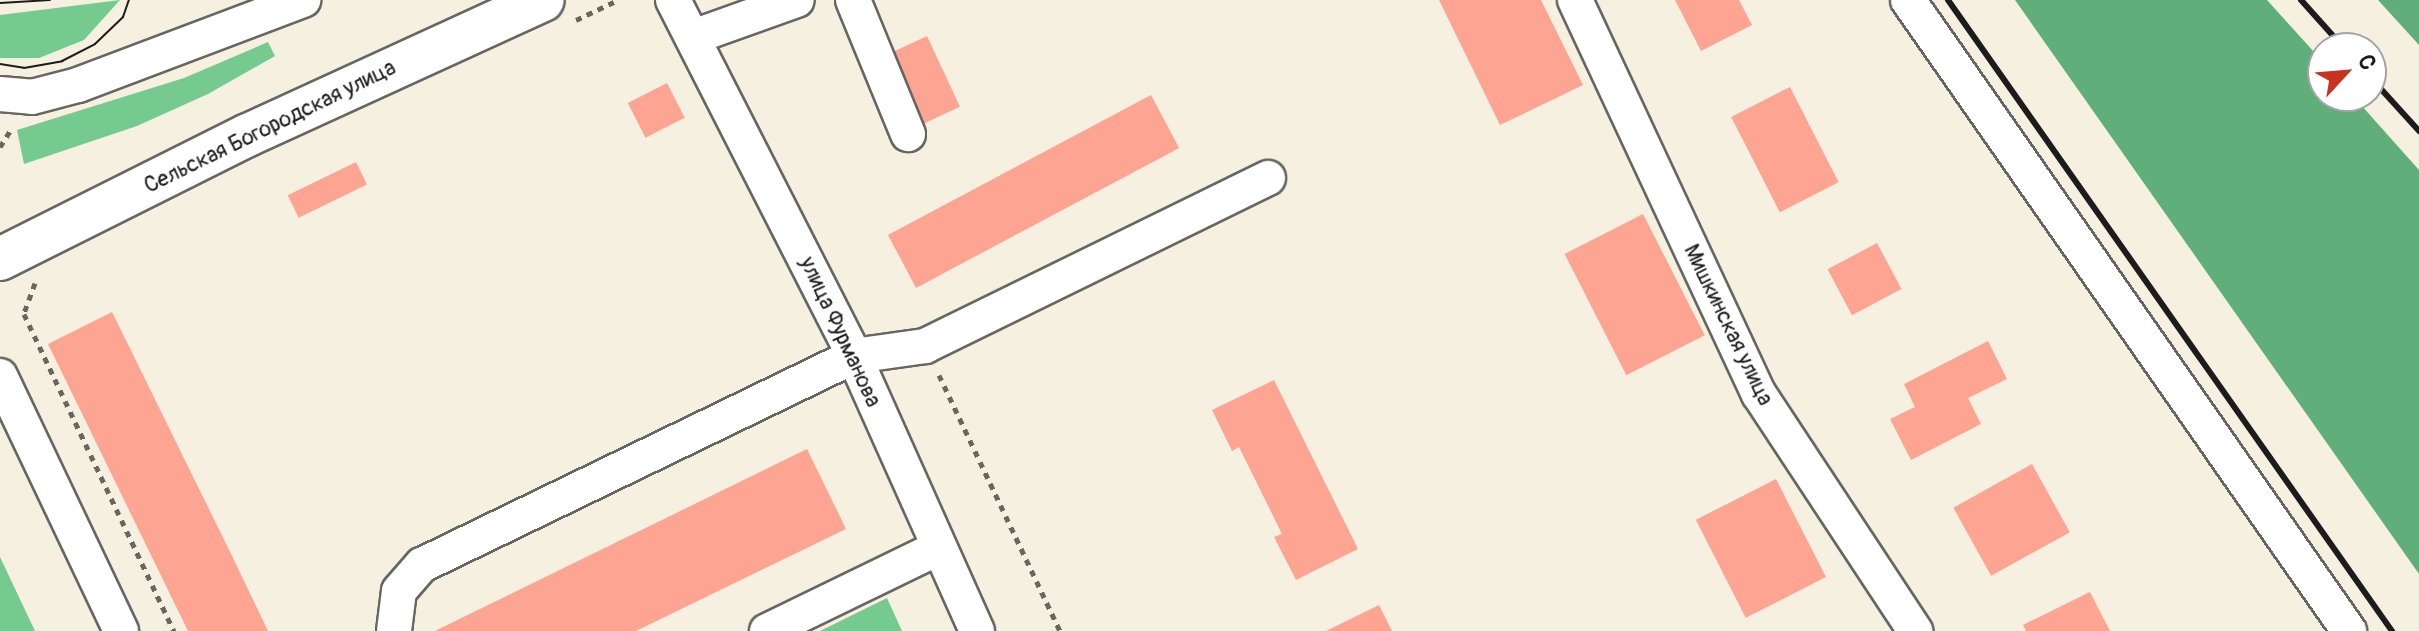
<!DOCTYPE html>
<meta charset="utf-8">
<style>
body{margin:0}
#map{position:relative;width:2419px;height:631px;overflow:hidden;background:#f6f0e0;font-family:Pangolin,sans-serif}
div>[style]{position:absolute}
.green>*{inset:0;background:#75cb8f}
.forest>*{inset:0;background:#60af7a}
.building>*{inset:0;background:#fda492;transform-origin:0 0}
.path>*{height:5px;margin-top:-2.5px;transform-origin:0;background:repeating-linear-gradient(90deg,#686661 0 6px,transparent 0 12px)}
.roads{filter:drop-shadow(2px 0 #686661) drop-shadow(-2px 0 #686661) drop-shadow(0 2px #686661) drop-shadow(0 -2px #686661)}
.minor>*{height:34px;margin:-17px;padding:0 17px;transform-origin:17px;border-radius:17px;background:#fff}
.major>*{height:42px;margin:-21px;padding:0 21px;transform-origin:21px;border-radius:21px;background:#fff}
.tram>*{height:2px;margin:-1px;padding:0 1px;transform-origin:1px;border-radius:1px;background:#1c1c1c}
.rail>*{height:6px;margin:-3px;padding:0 3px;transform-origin:3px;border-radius:3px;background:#1c1c1c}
span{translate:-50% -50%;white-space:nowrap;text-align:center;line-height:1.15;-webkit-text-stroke:6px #fff;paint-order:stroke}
.street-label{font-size:22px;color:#1c1c1c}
.north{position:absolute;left:2307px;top:32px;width:80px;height:80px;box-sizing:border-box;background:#fff;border:2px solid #a4a4a4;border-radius:50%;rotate:64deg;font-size:22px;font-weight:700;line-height:32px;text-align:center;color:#1c1c1c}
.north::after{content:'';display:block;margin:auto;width:28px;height:36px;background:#c8321e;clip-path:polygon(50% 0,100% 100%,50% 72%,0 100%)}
</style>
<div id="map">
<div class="green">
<div style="clip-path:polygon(120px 0,84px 40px,39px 58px,0 58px,0 15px)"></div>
<div style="clip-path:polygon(268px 42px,275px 56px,208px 94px,137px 126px,24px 164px,17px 130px,184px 78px)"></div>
<div style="clip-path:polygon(0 557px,35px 631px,0 631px)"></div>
<div style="clip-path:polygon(887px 598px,902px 631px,820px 631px)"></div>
</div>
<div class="forest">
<div style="clip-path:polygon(2015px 0,2267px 0,2323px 62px,2323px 96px,2353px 96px,2419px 170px,2419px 574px)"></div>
<div style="clip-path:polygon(2378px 0,2419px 0,2419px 45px)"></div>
</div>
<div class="building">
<div style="clip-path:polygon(1439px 0,1541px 0,1583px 85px,1500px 125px)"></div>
<div style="clip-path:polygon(1675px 0,1739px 0,1752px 25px,1701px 51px)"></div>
<div style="left:927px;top:36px;width:78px;height:42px;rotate:65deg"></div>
<div style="left:667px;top:83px;width:39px;height:44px;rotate:63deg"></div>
<div style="left:1790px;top:87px;width:107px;height:66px;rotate:63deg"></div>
<div style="left:1151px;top:95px;width:60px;height:298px;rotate:62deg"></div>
<div style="left:356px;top:162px;width:25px;height:76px;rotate:64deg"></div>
<div style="left:1643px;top:214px;width:136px;height:88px;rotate:63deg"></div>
<div style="left:1877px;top:243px;width:52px;height:56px;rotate:62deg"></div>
<div style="clip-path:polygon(112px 312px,234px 560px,268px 631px,188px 631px,48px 344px)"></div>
<div style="clip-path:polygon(1988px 341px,2007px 379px,1968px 398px,1981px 424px,1911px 460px,1890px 419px,1915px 407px,1904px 384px)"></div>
<div style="clip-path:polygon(1274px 380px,1358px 549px,1296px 580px,1274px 537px,1282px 534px,1239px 447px,1232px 451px,1212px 410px)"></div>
<div style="clip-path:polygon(807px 449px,846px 529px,636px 631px,435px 631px)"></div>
<div style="left:2032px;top:464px;width:78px;height:90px;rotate:61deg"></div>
<div style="left:1776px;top:479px;width:110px;height:90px;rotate:63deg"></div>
<div style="clip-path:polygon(2090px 592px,2110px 631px,2026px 631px,2023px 625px)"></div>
<div style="clip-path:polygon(1379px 605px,1392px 631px,1326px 631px)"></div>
</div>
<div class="path">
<div style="left:576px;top:20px;width:47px;rotate:-25.5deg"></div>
<div style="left:0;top:147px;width:22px;rotate:-58deg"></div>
<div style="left:35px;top:283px;width:33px;rotate:110deg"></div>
<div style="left:24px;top:314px;width:351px;rotate:64.7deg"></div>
<div style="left:939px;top:375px;width:283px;rotate:64.7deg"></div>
</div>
<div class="roads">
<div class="minor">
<div style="left:673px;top:0;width:399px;rotate:63deg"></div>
<div style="left:854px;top:356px;width:301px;rotate:65.9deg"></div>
<div style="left:853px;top:0;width:145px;rotate:67.7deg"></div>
<div style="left:1575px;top:0;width:435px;rotate:65deg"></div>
<div style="left:1759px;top:394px;width:284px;rotate:56.6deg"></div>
<div style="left:1908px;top:0;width:770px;rotate:55.05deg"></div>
<div style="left:693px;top:37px;width:110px;rotate:-19.6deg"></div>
<div style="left:0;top:94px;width:32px;rotate:5deg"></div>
<div style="left:32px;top:97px;width:48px;rotate:-14.6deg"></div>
<div style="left:78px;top:85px;width:241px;rotate:-20.7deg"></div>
<div style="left:0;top:376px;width:282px;rotate:64.6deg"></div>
<div style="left:394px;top:631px;width:40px;rotate:-82.9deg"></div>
<div style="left:399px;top:591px;width:35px;rotate:-49deg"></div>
<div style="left:422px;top:565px;width:480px;rotate:-25.8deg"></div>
<div style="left:854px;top:356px;width:72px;rotate:-8deg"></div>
<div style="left:925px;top:346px;width:382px;rotate:-26.1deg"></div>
<div style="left:767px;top:631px;width:188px;rotate:-25.9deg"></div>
</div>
<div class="major">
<div style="left:0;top:259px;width:277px;rotate:-26.6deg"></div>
<div style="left:248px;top:135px;width:324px;rotate:-24.6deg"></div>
</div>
</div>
<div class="tram">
<div style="left:0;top:3px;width:50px;rotate:-3.4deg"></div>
<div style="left:0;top:64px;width:24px;rotate:9deg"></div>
<div style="left:24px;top:68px;width:39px;rotate:-10deg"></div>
<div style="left:62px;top:61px;width:37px;rotate:-27deg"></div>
<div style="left:95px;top:44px;width:39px;rotate:-44deg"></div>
<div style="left:123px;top:17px;width:18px;rotate:-71deg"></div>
</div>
<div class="rail">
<div style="left:1948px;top:0;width:772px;rotate:54.87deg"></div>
<div style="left:2301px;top:0;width:64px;rotate:48.1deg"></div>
<div style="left:2371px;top:78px;width:72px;rotate:47.8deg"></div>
</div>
<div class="street-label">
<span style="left:270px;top:127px;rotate:-26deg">Сельская Богородская улица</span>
<span style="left:1728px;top:325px;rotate:64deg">Мишкинская улица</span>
<span style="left:840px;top:332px;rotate:65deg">улица Фурманова</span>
</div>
<div class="north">С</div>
</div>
